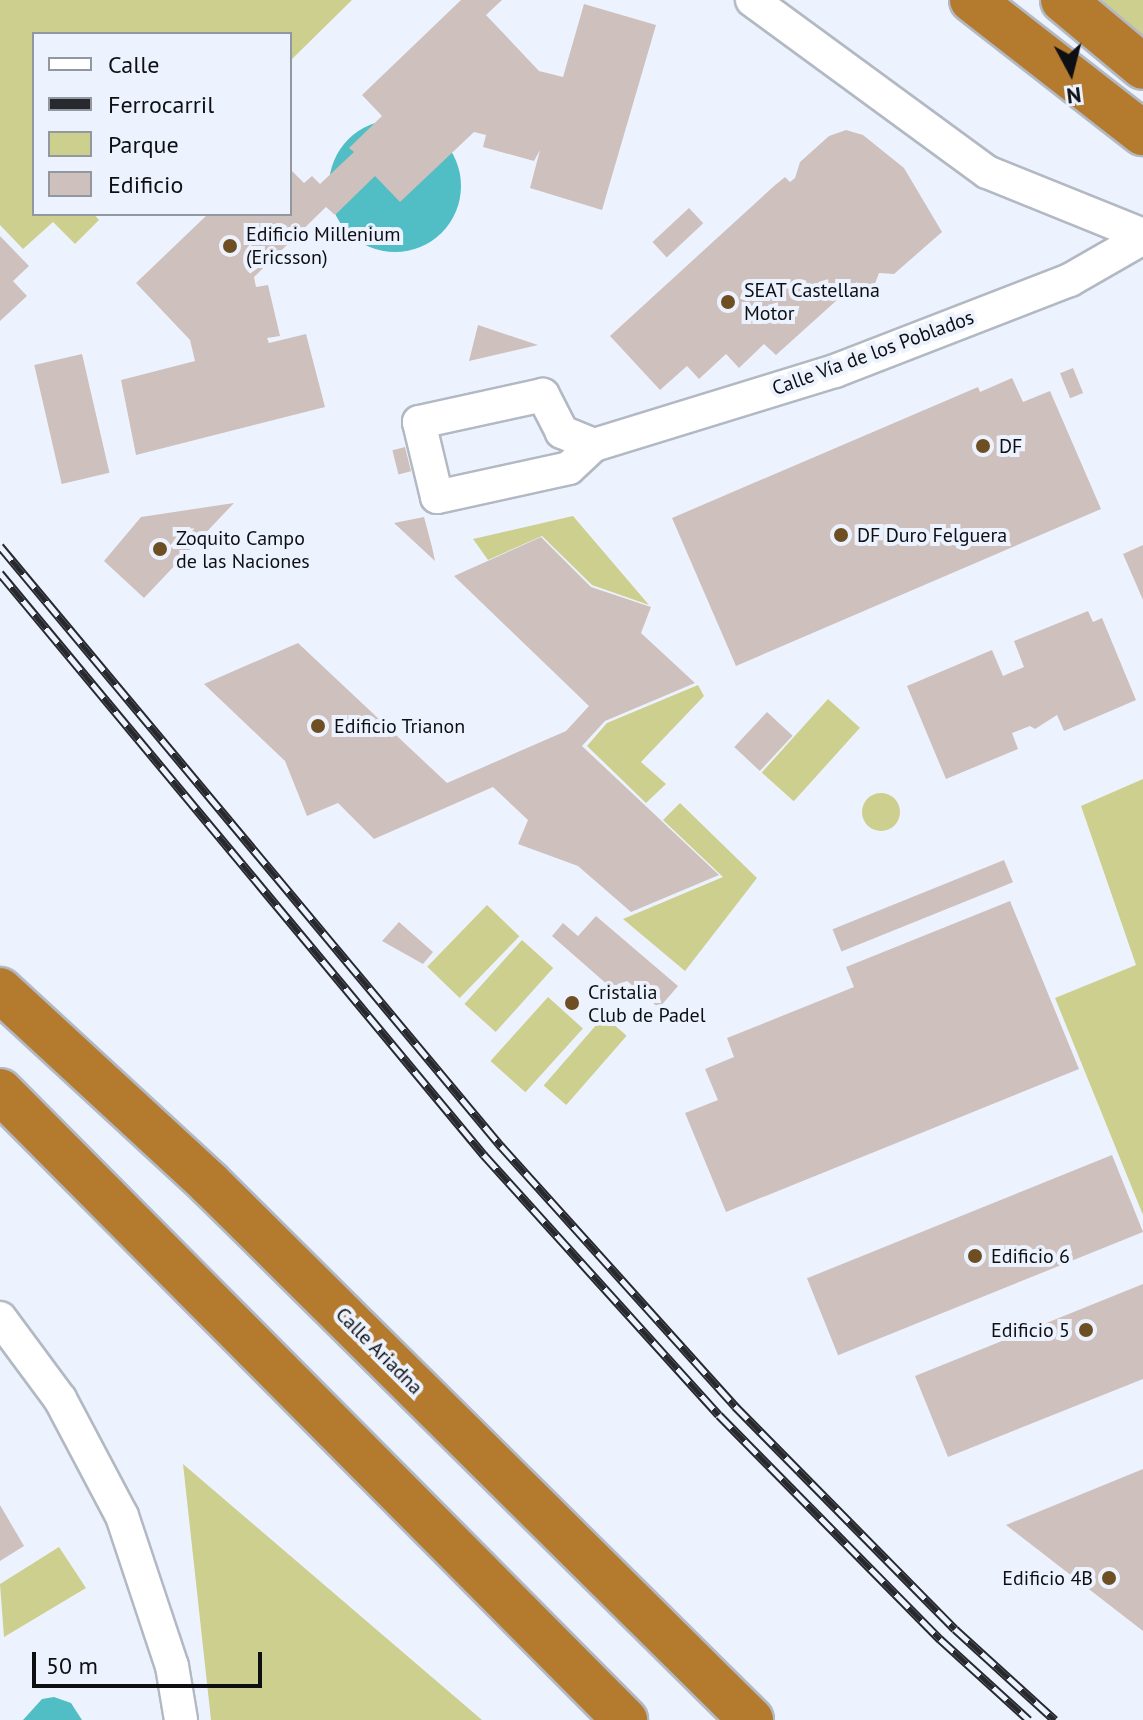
<!DOCTYPE html>
<meta charset="utf-8">
<style>
body{margin:0}
#map{position:relative;width:1143px;height:1720px;overflow:hidden;background:#edf3fe;font-family:"PT Sans",sans-serif}
div>[style]{position:absolute}
.green>*{inset:0;background:#cccf8e;transform-origin:0 0}
.round{border-radius:50%}
.water>*{inset:0;background:#50bec4}
.building>*{inset:0;background:#cec0bd;transform-origin:0 0}
.roads{filter:drop-shadow(2px 0 #b3b9c3) drop-shadow(-2px 0 #b3b9c3) drop-shadow(0 2px #b3b9c3) drop-shadow(0 -2px #b3b9c3)}
.minor>*{height:32px;margin:-16px;padding:0 16px;transform-origin:16px;border-radius:16px;background:#fff}
.motorway>*{height:44px;margin:-22px;padding:0 22px;transform-origin:22px;border-radius:22px;background:#b47b2f}
.rail>*{height:9px;margin-top:-4.5px;transform-origin:0;background:repeating-linear-gradient(90deg,#edf3fe 0 18px,#27292e 0 36px);box-sizing:border-box;border-block:2px solid #27292e}
.dots>*{width:22px;height:22px;translate:-50% -50%;box-sizing:border-box;border:4px solid #edf3fe;border-radius:50%}
span{translate:-50% -50%;white-space:nowrap;text-align:center;line-height:1.15;-webkit-text-stroke:8px #edf3fe;paint-order:stroke}
.poi-label{font-size:20px;color:#0d0f13}
.left{translate:0 -50%;text-align:left}
.right{translate:-100% -50%;text-align:right}
.street-label{font-size:20px;color:#0d0f13}
.legend{position:absolute;left:32px;top:32px;width:260px;height:184px;box-sizing:border-box;background:#edf3fe;border:2px solid #9398a0;margin:0;padding:10px 14px;list-style:none;font-size:24px;color:#0d0f13}
.legend li{display:flex;align-items:center;gap:16px;height:40px}
.legend b{width:40px;border:2px solid #9398a0}
.north{position:absolute;left:1031px;top:32px;width:80px;height:80px;-webkit-text-stroke:6px #edf3fe;paint-order:stroke;rotate:173deg;font-size:22px;font-weight:700;line-height:32px;text-align:center;color:#0d0f13}
.north::after{content:'';display:block;margin:auto;width:28px;height:36px;background:#0d0f13;clip-path:polygon(50% 0,100% 100%,50% 72%,0 100%)}
.scale{position:absolute;left:32px;top:1652px;width:230px;height:36px;box-sizing:border-box;border:4px solid #0d0f13;border-top:0;padding-left:10px;font-size:24px;line-height:28px;white-space:nowrap;color:#0d0f13;-webkit-text-stroke:6px #edf3fe;paint-order:stroke}
</style>
<div id="map">
<div class="green">
<div style="clip-path:polygon(0 0,352px 0,290px 61px,290px 34px,34px 34px,34px 214px,94px 214px,99px 220px,75px 244px,53px 222px,23px 249px,0 225px)"></div>
<div style="clip-path:polygon(1073px 0,1143px 0,1143px 53px)"></div>
<div style="clip-path:polygon(573px 516px,649px 605px,592px 585px,542px 536px,488px 560px,473px 539px)"></div>
<div style="clip-path:polygon(698px 685px,704px 696px,641px 762px,666px 784px,646px 803px,587px 746px,607px 723px)"></div>
<div style="left:828px;top:699px;width:43px;height:99px;rotate:42deg"></div>
<div style="clip-path:polygon(1143px 779px,1143px 1215px,1055px 998px,1136px 965px,1081px 806px)"></div>
<div class="round" style="left:862px;top:793px;width:38px;height:38px"></div>
<div style="clip-path:polygon(680px 803px,757px 878px,685px 971px,623px 919px,723px 877px,663px 820px)"></div>
<div style="left:487px;top:905px;width:45px;height:86px;rotate:44deg"></div>
<div style="left:522px;top:940px;width:42px;height:86px;rotate:42deg"></div>
<div style="left:548px;top:997px;width:47px;height:86px;rotate:42deg"></div>
<div style="left:604px;top:1016px;width:30px;height:92px;rotate:41deg"></div>
<div style="clip-path:polygon(183px 1464px,482px 1720px,211px 1720px)"></div>
<div style="clip-path:polygon(59px 1547px,86px 1588px,4px 1637px,0 1584px)"></div>
</div>
<div class="water">
<div class="round" style="left:329px;top:120px;width:132px;height:132px"></div>
<div style="clip-path:polygon(54px 1697px,71px 1703px,82px 1720px,23px 1720px,42px 1699px)"></div>
</div>
<div class="building">
<div style="clip-path:polygon(461px 0,502px 0,486px 15px,539px 71px,563px 77px,584px 4px,656px 25px,602px 210px,530px 188px,540px 150px,534px 161px,483px 147px,486px 135px,474px 132px,400px 202px,375px 176px,335px 215px,326px 207px,254px 277px,256px 287px,268px 285px,280px 336px,267px 338px,269px 343px,306px 334px,325px 407px,136px 455px,121px 380px,195px 361px,190px 340px,136px 283px,208px 214px,290px 214px,290px 169px,304px 183px,312px 176px,320px 184px,354px 152px,349px 148px,382px 116px,362px 95px)"></div>
<div style="clip-path:polygon(846px 130px,863px 135px,904px 168px,942px 232px,894px 274px,879px 273px,870px 297px,857px 282px,776px 355px,764px 344px,739px 368px,726px 354px,699px 379px,687px 366px,660px 390px,610px 336px,774px 186px,785px 177px,790px 182px,795px 178px,800px 162px,829px 136px)"></div>
<div style="left:689px;top:208px;width:21px;height:50px;rotate:47deg"></div>
<div style="clip-path:polygon(0 236px,29px 266px,13px 281px,27px 296px,0 321px)"></div>
<div style="clip-path:polygon(478px 325px,538px 345px,469px 361px)"></div>
<div style="left:82px;top:354px;width:122px;height:49px;rotate:77deg"></div>
<div style="left:1073px;top:368px;width:27px;height:14px;rotate:68deg"></div>
<div style="clip-path:polygon(1012px 378px,1023px 402px,1050px 391px,1101px 509px,736px 666px,672px 518px,978px 387px,980px 392px)"></div>
<div style="left:405px;top:447px;width:25px;height:13px;rotate:76deg"></div>
<div style="clip-path:polygon(234px 503px,144px 598px,104px 561px,141px 517px)"></div>
<div style="clip-path:polygon(424px 517px,432px 547px,435px 561px,394px 523px)"></div>
<div style="clip-path:polygon(541px 537px,591px 587px,651px 607px,641px 633px,695px 683px,605px 721px,582px 746px,719px 875px,631px 912px,578px 866px,518px 844px,528px 820px,493px 787px,374px 839px,338px 803px,307px 816px,285px 761px,204px 684px,298px 643px,447px 783px,566px 731px,589px 706px,454px 576px)"></div>
<div style="clip-path:polygon(1143px 545px,1143px 600px,1123px 554px)"></div>
<div style="clip-path:polygon(1088px 611px,1093px 622px,1102px 618px,1136px 700px,1064px 731px,1057px 715px,1035px 729px,1030px 726px,1012px 733px,1018px 749px,946px 779px,907px 686px,992px 650px,1003px 676px,1024px 667px,1014px 641px)"></div>
<div style="left:767px;top:712px;width:35px;height:48px;rotate:43deg"></div>
<div style="left:1004px;top:860px;width:24px;height:185px;rotate:68deg"></div>
<div style="clip-path:polygon(1010px 901px,1079px 1069px,726px 1212px,685px 1113px,718px 1100px,705px 1069px,734px 1057px,727px 1038px,854px 987px,846px 967px)"></div>
<div style="clip-path:polygon(596px 916px,678px 986px,659px 1008px,627px 981px,617px 993px,552px 936px,563px 923px,578px 936px)"></div>
<div style="clip-path:polygon(399px 922px,433px 952px,423px 964px,382px 941px)"></div>
<div style="left:1112px;top:1155px;width:83px;height:329px;rotate:68deg"></div>
<div style="clip-path:polygon(1143px 1284px,1143px 1379px,948px 1457px,915px 1376px)"></div>
<div style="clip-path:polygon(1143px 1469px,1143px 1631px,1006px 1525px)"></div>
<div style="clip-path:polygon(0 1505px,24px 1546px,0 1561px)"></div>
</div>
<div class="roads">
<div class="minor">
<div style="left:752px;top:0;width:291px;rotate:36.2deg"></div>
<div style="left:987px;top:172px;width:168px;rotate:22deg"></div>
<div style="left:594px;top:445px;width:35px;rotate:-158deg"></div>
<div style="left:562px;top:432px;width:42px;rotate:-117.2deg"></div>
<div style="left:543px;top:395px;width:127px;rotate:167.7deg"></div>
<div style="left:419px;top:422px;width:77px;rotate:76.5deg"></div>
<div style="left:437px;top:497px;width:135px;rotate:-12.4deg"></div>
<div style="left:569px;top:468px;width:34px;rotate:-43deg"></div>
<div style="left:594px;top:445px;width:252px;rotate:-17.1deg"></div>
<div style="left:835px;top:371px;width:252px;rotate:-21.2deg"></div>
<div style="left:1070px;top:280px;width:84px;rotate:-29.9deg"></div>
<div style="left:0;top:1318px;width:101px;rotate:53.5deg"></div>
<div style="left:60px;top:1399px;width:132px;rotate:62.1deg"></div>
<div style="left:122px;top:1516px;width:158px;rotate:71.6deg"></div>
<div style="left:172px;top:1666px;width:55px;rotate:80.5deg"></div>
</div>
<div class="motorway">
<div style="left:972px;top:0;width:217px;rotate:37.9deg"></div>
<div style="left:1063px;top:0;width:104px;rotate:39.9deg"></div>
<div style="left:0;top:990px;width:284px;rotate:42.7deg"></div>
<div style="left:209px;top:1183px;width:763px;rotate:44.73deg"></div>
<div style="left:0;top:1091px;width:887px;rotate:45.18deg"></div>
</div>
</div>
<div class="rail">
<div style="left:0;top:546px;width:782px;rotate:50.14deg"></div>
<div style="left:501px;top:1146px;width:350px;rotate:48deg"></div>
<div style="left:735px;top:1406px;width:313px;rotate:45.4deg"></div>
<div style="left:955px;top:1629px;width:135px;rotate:42.3deg"></div>
<div style="left:0;top:573px;width:757px;rotate:50.25deg"></div>
<div style="left:484px;top:1155px;width:350px;rotate:47.9deg"></div>
<div style="left:719px;top:1415px;width:315px;rotate:45.4deg"></div>
<div style="left:940px;top:1639px;width:120px;rotate:42.3deg"></div>
</div>
<div class="dots">
<div style="left:230px;top:246px;background:#6e4f24"></div>
<div style="left:728px;top:302px;background:#6e4f24"></div>
<div style="left:983px;top:446px;background:#6e4f24"></div>
<div style="left:841px;top:535px;background:#6e4f24"></div>
<div style="left:160px;top:549px;background:#6e4f24"></div>
<div style="left:318px;top:726px;background:#6e4f24"></div>
<div style="left:572px;top:1003px;background:#6e4f24"></div>
<div style="left:975px;top:1256px;background:#6e4f24"></div>
<div style="left:1086px;top:1330px;background:#6e4f24"></div>
<div style="left:1109px;top:1578px;background:#6e4f24"></div>
</div>
<div class="poi-label">
<span class="left" style="left:246px;top:246px">Edificio Millenium<br>(Ericsson)</span>
<span class="left" style="left:744px;top:302px">SEAT Castellana<br>Motor</span>
<span class="left" style="left:999px;top:446px">DF</span>
<span class="left" style="left:857px;top:535px">DF Duro Felguera</span>
<span class="left" style="left:176px;top:550px">Zoquito Campo<br>de las Naciones</span>
<span class="left" style="left:334px;top:726px">Edificio Trianon</span>
<span class="left" style="left:588px;top:1004px">Cristalia<br>Club de Padel</span>
<span class="left" style="left:991px;top:1256px">Edificio 6</span>
<span class="right" style="left:1070px;top:1330px">Edificio 5</span>
<span class="right" style="left:1093px;top:1578px">Edificio 4B</span>
</div>
<div class="street-label">
<span style="left:873px;top:353px;rotate:-20deg">Calle Vía de los Poblados</span>
<span style="left:379px;top:1351px;rotate:45deg">Calle Ariadna</span>
</div>
<ul class="legend">
<li><b style="height:10px;background:#fff"></b>Calle</li>
<li><b style="height:10px;background:#27292e"></b>Ferrocarril</li>
<li><b style="height:22px;background:#cccf8e"></b>Parque</li>
<li><b style="height:22px;background:#cec0bd"></b>Edificio</li>
</ul>
<div class="north">N</div>
<div class="scale">50 m</div>
</div>
